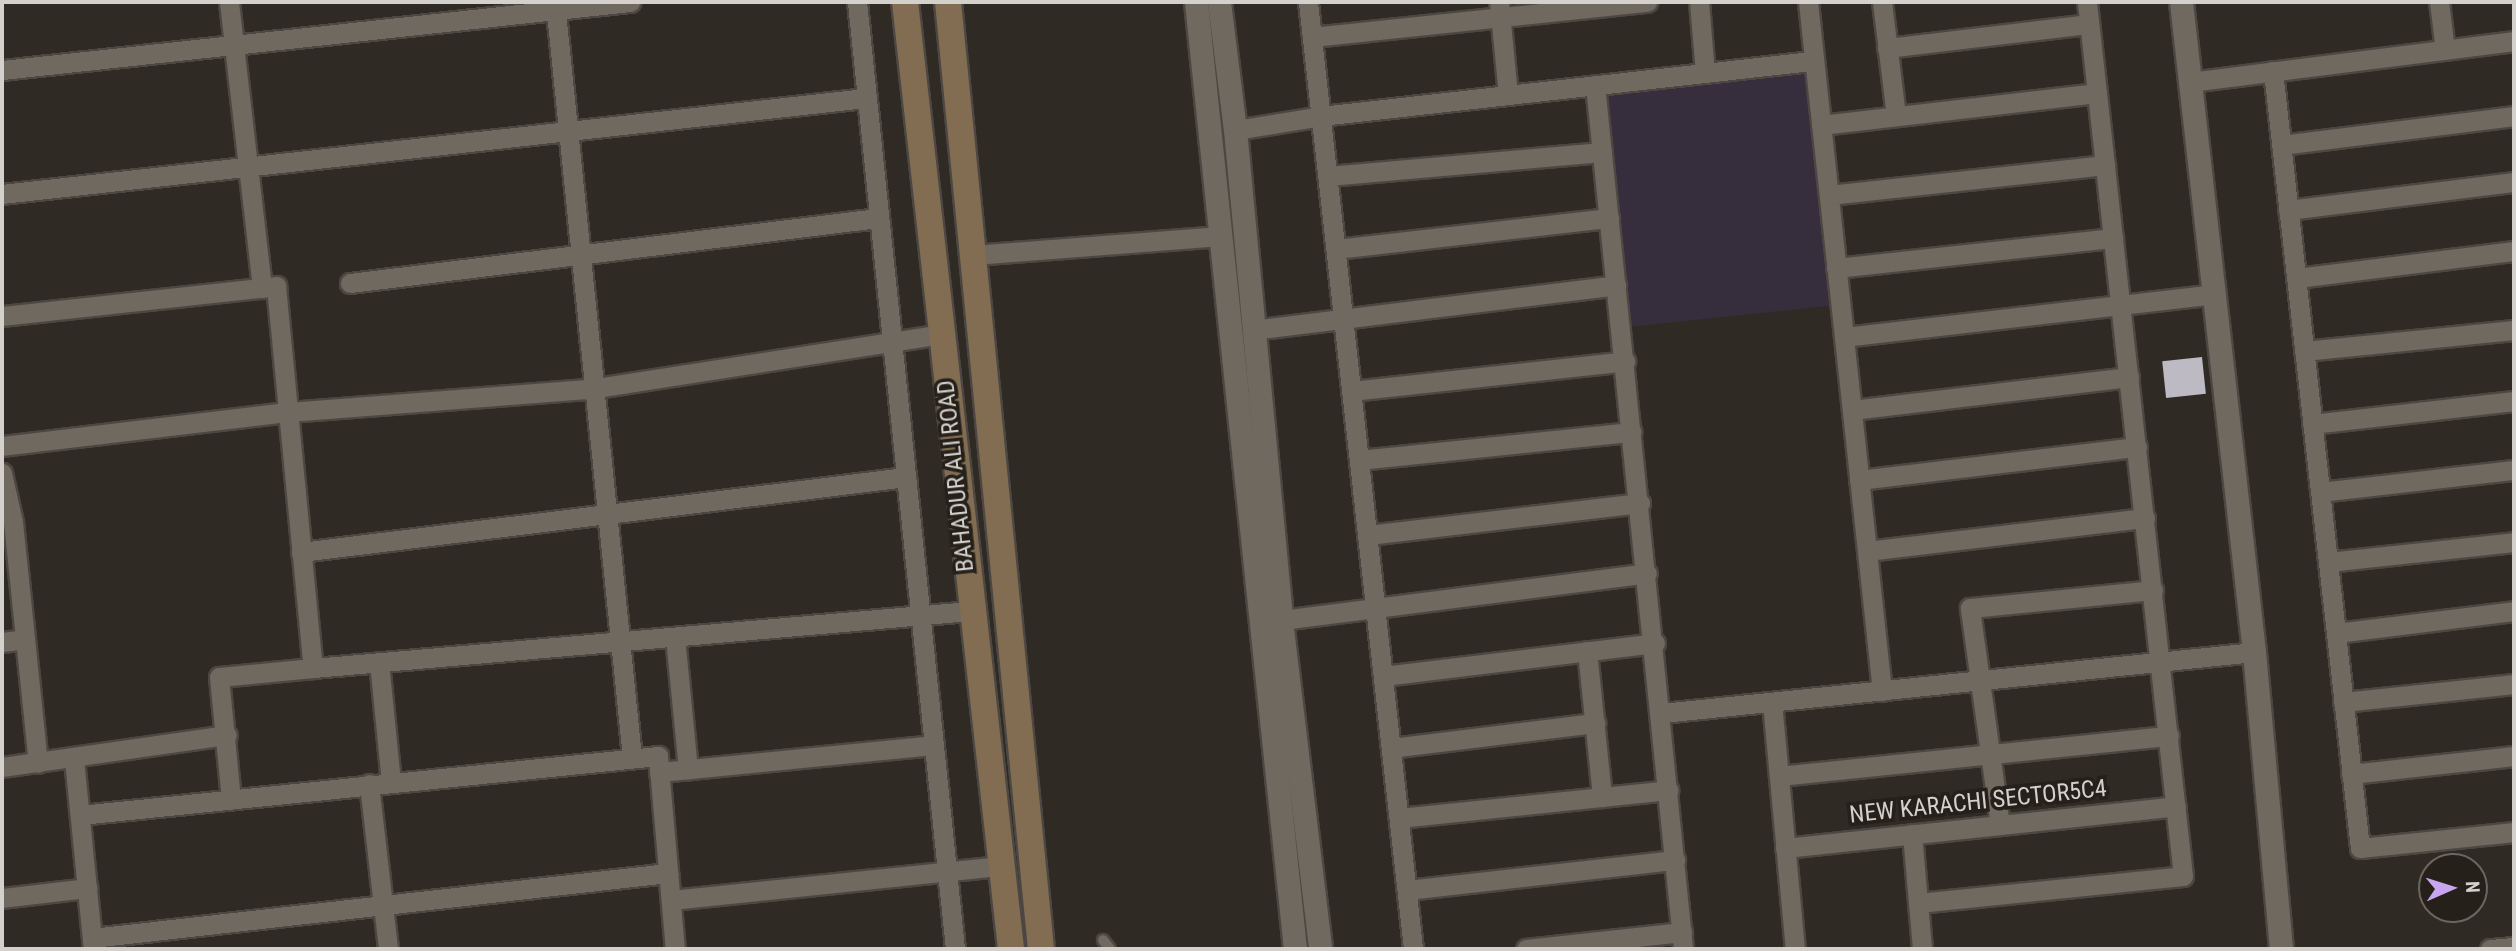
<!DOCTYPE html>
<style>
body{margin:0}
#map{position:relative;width:2516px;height:951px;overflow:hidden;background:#2f2a23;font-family:"Roboto Condensed",sans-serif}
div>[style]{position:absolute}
.education>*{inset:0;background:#372e3d;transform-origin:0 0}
.building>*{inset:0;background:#bebac4;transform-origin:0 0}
.roads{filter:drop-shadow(2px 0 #4c4742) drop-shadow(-2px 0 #4c4742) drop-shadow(0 2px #4c4742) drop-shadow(0 -2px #4c4742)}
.service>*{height:10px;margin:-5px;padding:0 5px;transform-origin:5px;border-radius:5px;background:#6f6960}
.minor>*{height:19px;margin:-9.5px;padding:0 9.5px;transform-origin:9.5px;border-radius:9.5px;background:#6f6960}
.tertiary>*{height:23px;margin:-11.5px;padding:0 11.5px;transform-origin:11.5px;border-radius:11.5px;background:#6f6960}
.secondary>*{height:26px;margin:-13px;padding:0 13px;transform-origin:13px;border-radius:13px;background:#826d52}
span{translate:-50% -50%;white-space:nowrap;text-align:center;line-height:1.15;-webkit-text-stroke:7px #252019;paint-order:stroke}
.street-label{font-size:24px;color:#d4d0cc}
.frame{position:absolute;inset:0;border:4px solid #d4d0cc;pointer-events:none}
.north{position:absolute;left:2418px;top:853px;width:70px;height:70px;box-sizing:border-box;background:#252019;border:2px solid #6b6661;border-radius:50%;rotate:87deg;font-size:19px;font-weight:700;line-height:28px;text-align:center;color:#d4d0cc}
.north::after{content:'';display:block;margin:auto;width:24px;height:32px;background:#c8a6ef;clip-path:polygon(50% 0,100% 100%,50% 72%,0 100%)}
</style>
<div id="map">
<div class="education">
<div style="left:1814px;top:61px;width:245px;height:220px;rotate:84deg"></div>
</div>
<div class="building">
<div style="left:2202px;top:357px;width:37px;height:40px;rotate:84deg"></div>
</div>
<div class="roads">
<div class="service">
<div style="left:1103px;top:940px;width:11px;rotate:52deg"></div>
</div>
<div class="minor">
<div style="left:229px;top:2px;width:288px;rotate:83.4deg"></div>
<div style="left:555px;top:2px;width:759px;rotate:84.18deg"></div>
<div style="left:857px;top:2px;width:952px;rotate:84.09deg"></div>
<div style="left:1308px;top:2px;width:953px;rotate:83.67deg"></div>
<div style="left:1499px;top:2px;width:93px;rotate:84.5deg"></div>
<div style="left:1699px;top:2px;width:71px;rotate:85.2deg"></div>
<div style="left:1808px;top:2px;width:693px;rotate:83.87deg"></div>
<div style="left:1882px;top:2px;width:115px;rotate:83deg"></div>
<div style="left:2439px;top:2px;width:48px;rotate:82.9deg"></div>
<div style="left:1312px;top:37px;width:337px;rotate:-6deg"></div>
<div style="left:1887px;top:48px;width:203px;rotate:-6.8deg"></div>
<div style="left:2px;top:70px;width:632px;rotate:-6.18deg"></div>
<div style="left:2273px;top:71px;width:782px;rotate:83.61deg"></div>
<div style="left:2360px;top:848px;width:155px;rotate:-5.9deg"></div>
<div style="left:2190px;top:82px;width:327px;rotate:-7.2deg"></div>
<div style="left:1595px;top:85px;width:868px;rotate:84.18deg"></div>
<div style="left:1821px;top:125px;width:278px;rotate:-6.6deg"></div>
<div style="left:1235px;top:130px;width:87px;rotate:-9.2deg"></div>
<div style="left:1321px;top:116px;width:496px;rotate:-6.4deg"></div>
<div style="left:2281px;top:145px;width:235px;rotate:-7.1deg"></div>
<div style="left:1328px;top:176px;width:275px;rotate:-5deg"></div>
<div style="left:2px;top:194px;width:869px;rotate:-6.34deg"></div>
<div style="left:1829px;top:195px;width:278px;rotate:-6.2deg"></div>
<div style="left:2288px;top:210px;width:228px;rotate:-7.1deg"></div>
<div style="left:1336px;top:249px;width:275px;rotate:-6.5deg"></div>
<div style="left:973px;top:255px;width:249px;rotate:-4.4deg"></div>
<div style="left:1836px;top:268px;width:279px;rotate:-6.2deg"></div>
<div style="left:2297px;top:278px;width:219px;rotate:-7.1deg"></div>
<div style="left:350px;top:283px;width:532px;rotate:-7.02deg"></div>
<div style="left:2px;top:316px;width:276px;rotate:-6.2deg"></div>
<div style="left:276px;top:286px;width:384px;rotate:84.5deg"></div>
<div style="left:313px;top:668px;width:94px;rotate:174.5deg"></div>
<div style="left:219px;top:677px;width:123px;rotate:84.4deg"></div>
<div style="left:1252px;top:330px;width:367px;rotate:-7deg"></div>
<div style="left:1844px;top:337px;width:371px;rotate:-6.6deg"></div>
<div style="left:2304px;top:351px;width:211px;rotate:-5.7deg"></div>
<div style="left:1351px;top:391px;width:276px;rotate:-6.2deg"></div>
<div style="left:1852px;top:410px;width:279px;rotate:-6.8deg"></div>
<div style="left:2312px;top:424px;width:203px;rotate:-6.5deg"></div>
<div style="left:2px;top:446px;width:288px;rotate:-6.8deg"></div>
<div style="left:288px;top:412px;width:310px;rotate:-4.4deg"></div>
<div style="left:597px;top:388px;width:347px;rotate:-8.9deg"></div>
<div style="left:1359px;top:460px;width:274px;rotate:-5.9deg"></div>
<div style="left:2px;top:473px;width:50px;rotate:77.3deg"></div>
<div style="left:13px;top:522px;width:242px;rotate:84.1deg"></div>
<div style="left:1859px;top:480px;width:280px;rotate:-6.8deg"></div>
<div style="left:2320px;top:492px;width:195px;rotate:-6.5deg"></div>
<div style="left:1368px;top:535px;width:274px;rotate:-6.7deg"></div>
<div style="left:1867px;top:551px;width:280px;rotate:-6.8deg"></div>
<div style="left:301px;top:552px;width:610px;rotate:-7.07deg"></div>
<div style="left:2328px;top:562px;width:187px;rotate:-6.1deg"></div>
<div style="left:1266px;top:622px;width:384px;rotate:-7.3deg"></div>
<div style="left:2336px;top:633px;width:179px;rotate:-7deg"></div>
<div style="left:675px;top:637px;width:133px;rotate:84.4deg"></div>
<div style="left:2px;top:642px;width:23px;rotate:-7deg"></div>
<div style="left:1587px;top:651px;width:147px;rotate:84.1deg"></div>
<div style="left:379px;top:662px;width:121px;rotate:84.3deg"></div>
<div style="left:313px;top:668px;width:659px;rotate:-4.96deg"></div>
<div style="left:1383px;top:676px;width:274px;rotate:-6.9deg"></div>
<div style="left:1772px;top:702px;width:248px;rotate:84.7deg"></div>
<div style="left:2343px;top:702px;width:172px;rotate:-6deg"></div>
<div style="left:1662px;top:713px;width:595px;rotate:-5.88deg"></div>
<div style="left:1391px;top:748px;width:206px;rotate:-7deg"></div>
<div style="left:74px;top:759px;width:191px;rotate:84.3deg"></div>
<div style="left:2px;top:767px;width:227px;rotate:-8.1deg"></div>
<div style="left:659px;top:772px;width:276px;rotate:-5.6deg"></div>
<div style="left:2351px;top:774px;width:164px;rotate:-6.3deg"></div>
<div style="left:1779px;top:776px;width:392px;rotate:-5.9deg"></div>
<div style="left:369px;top:784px;width:166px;rotate:83.4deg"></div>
<div style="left:80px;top:815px;width:581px;rotate:-5.83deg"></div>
<div style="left:658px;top:756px;width:194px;rotate:85deg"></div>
<div style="left:1399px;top:818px;width:271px;rotate:-5.9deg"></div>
<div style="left:2000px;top:825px;width:219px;rotate:-97.9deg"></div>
<div style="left:1970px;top:608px;width:184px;rotate:-5.6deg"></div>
<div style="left:1912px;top:834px;width:115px;rotate:85deg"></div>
<div style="left:1785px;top:848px;width:393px;rotate:-6.1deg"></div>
<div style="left:1407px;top:890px;width:270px;rotate:-6.4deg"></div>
<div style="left:2px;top:898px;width:86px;rotate:-6.7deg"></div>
<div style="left:671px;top:900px;width:332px;rotate:-5.9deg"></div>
<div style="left:1918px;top:903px;width:266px;rotate:-5.8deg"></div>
<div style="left:2183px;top:876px;width:879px;rotate:-96.27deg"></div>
<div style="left:92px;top:938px;width:580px;rotate:-6.44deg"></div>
<div style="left:1526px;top:949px;width:157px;rotate:-6.2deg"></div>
<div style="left:2490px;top:949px;width:24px;rotate:-5deg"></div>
</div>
<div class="tertiary">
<div style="left:1196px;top:2px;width:952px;rotate:84.03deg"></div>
<div style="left:1219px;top:2px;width:129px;rotate:82.9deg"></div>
<div style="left:1235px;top:130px;width:492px;rotate:84.6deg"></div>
<div style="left:1281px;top:620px;width:331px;rotate:83.2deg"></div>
<div style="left:2181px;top:2px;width:654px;rotate:83.59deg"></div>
<div style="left:2254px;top:652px;width:298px;rotate:84.8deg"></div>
</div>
<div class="secondary">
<div style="left:905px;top:2px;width:953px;rotate:83.61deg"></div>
<div style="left:948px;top:2px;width:952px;rotate:84.39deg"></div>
</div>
</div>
<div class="street-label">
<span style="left:956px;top:476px;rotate:-96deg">BAHADUR ALI ROAD</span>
<span style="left:1978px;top:802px;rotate:-6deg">NEW KARACHI SECTOR5C4</span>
</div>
<div class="frame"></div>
<div class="north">N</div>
</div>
